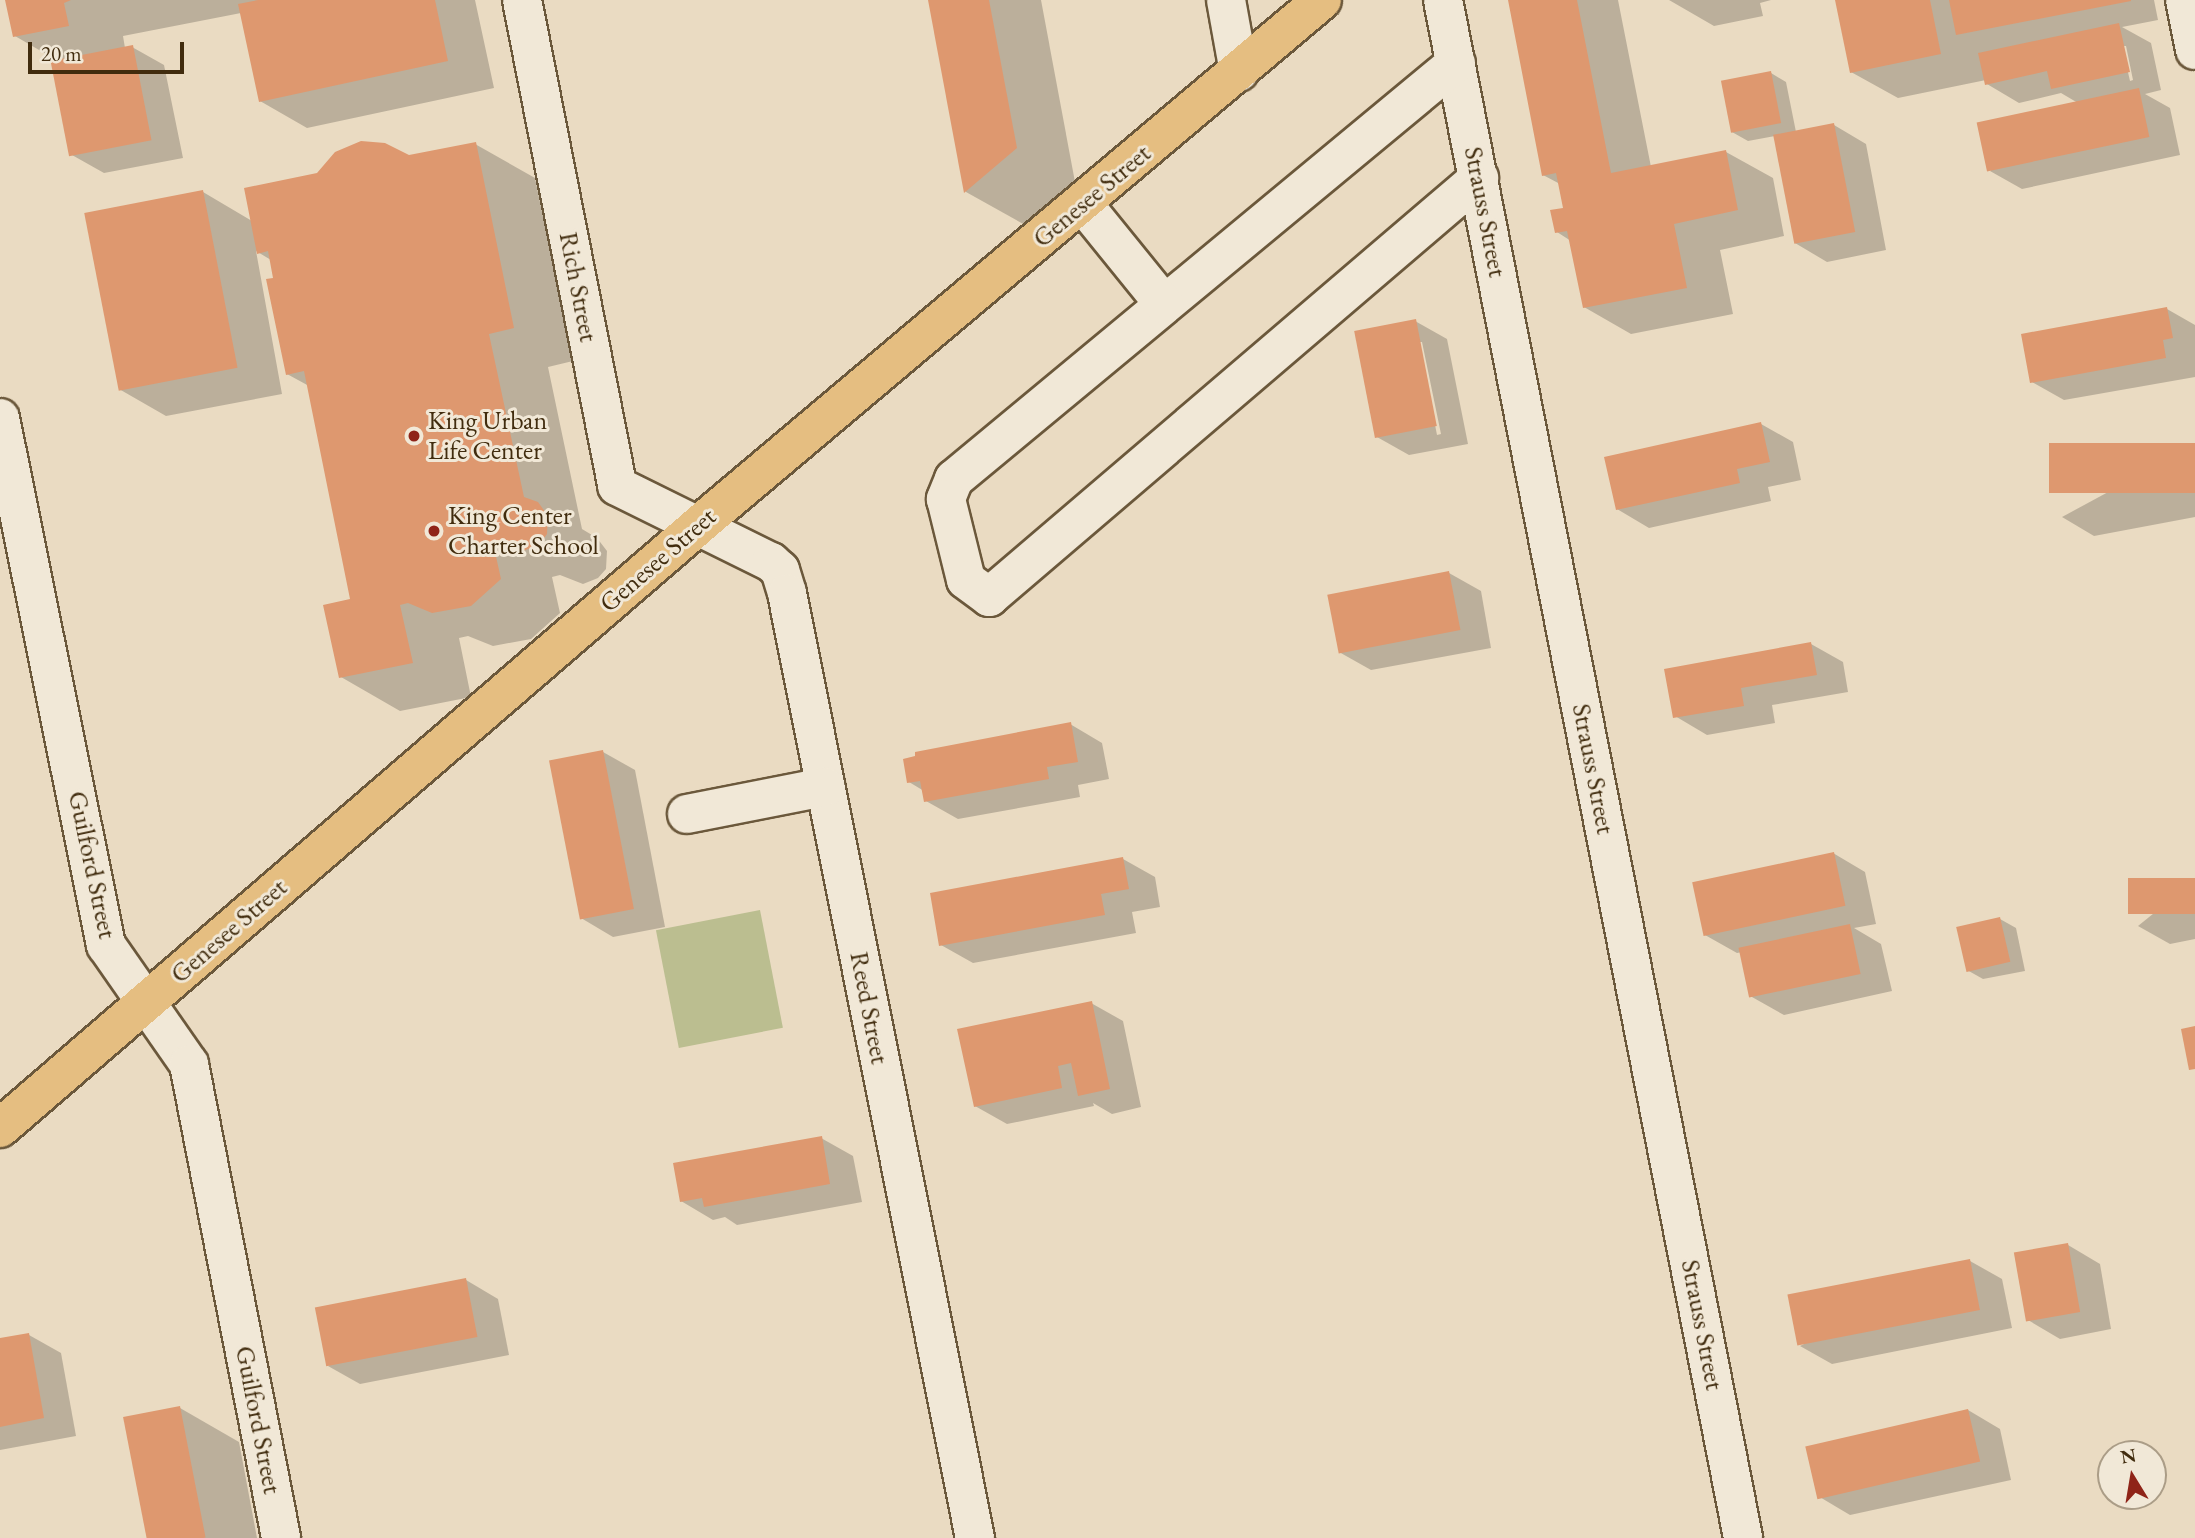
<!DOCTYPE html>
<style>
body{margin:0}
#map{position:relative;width:2195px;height:1538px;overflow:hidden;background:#eadbc2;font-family:"EB Garamond",serif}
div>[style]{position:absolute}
.green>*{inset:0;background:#bbbe90;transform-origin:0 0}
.shadow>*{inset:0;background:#0003}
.building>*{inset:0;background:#de986f;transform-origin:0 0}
.roads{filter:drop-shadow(2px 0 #6b583b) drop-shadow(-2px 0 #6b583b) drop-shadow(0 2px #6b583b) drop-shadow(0 -2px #6b583b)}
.minor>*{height:38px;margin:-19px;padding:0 19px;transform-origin:19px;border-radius:19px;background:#f1e8d7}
.major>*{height:38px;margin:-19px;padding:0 19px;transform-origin:19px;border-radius:19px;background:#e5be81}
.dots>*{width:19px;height:19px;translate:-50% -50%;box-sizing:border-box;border:4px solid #f1e8d7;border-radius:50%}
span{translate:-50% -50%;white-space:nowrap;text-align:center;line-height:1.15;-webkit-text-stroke:6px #f1e8d7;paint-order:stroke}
.street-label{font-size:26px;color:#412c0e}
.poi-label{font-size:26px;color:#412c0e}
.left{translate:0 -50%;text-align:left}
.north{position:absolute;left:2097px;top:1440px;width:70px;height:70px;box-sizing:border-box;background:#f1e8d7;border:2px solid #ab9d87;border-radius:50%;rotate:349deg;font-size:19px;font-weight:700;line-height:28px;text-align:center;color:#412c0e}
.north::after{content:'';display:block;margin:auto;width:24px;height:32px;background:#8f2418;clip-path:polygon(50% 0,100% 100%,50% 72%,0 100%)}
.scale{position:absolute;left:28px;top:42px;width:156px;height:32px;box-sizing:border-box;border:4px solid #412c0e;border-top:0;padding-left:9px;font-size:21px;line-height:24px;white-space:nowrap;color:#412c0e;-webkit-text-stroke:5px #f1e8d7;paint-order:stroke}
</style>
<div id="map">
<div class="green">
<div style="left:760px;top:910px;width:120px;height:106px;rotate:79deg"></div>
</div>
<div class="shadow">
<div style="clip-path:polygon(7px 0,475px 0,494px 88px,307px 128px,260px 101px,241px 13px,123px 36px,125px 48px,132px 47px,164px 65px,183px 158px,104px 173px,72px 155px,58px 61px,15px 36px)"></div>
<div style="clip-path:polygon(930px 0,1041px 0,1075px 182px,1025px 225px,966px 192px)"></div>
<div style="clip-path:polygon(1509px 0,1618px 0,1651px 167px,1726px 152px,1773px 178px,1784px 236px,1720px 250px,1733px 314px,1631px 334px,1584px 307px,1571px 241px,1557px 232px,1565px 209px,1560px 184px,1543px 175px)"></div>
<div style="clip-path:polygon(1669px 0,1771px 0,1760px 3px,1763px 16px,1714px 26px)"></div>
<div style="clip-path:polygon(evenodd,1837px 0,2154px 0,2158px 20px,2122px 27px,2151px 43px,2161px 90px,2145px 94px,2170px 108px,2180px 155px,2022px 189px,1990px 171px,2078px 103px,2061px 93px,2019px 103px,1987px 84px,1986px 80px,1898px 98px,1851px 72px,1837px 0,2122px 46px,2126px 46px,2133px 80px,2130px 81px,2122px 46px)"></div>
<div style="clip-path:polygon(1771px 73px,1786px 82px,1796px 132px,1834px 125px,1866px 144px,1886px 250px,1827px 262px,1795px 243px,1775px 136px,1748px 141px,1732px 132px)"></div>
<div style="clip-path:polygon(475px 144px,535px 178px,573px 361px,548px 367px,582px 529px,597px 538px,607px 551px,606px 569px,598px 578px,583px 584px,560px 575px,552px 577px,560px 613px,531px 639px,493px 646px,468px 636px,459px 638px,471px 697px,400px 711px,341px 677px,352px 600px,309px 386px,287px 374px,271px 260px,256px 251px,282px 394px,166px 416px,119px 389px,203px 192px,252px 221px,409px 157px)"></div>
<div style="clip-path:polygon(2167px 309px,2195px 325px,2195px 377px,2064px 400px,2032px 382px)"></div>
<div style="clip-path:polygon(evenodd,1415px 321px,1447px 339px,1468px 444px,1409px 455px,1377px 437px,1415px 321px,1419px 342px,1422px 342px,1441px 434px,1437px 435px,1419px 342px)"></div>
<div style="clip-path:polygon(1761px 424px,1793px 442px,1801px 480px,1768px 487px,1771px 501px,1649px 528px,1617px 509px)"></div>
<div style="clip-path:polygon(2195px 445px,2195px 517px,2094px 536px,2062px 517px)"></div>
<div style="clip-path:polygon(1449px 573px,1481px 591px,1491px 648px,1371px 670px,1339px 652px)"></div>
<div style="clip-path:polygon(1811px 644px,1843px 662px,1848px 692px,1772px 705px,1775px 723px,1707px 735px,1675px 716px)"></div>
<div style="clip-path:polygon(1070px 724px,1102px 743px,1109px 779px,1078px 785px,1080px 797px,958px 819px,926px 801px,924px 791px,909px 782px)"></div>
<div style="clip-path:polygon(603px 752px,635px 770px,665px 927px,613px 937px,581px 918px)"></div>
<div style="clip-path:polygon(1833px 853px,1865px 872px,1876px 924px,1854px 928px,1881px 944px,1892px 991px,1784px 1015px,1752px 997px,1742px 952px,1737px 953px,1705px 935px)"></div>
<div style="clip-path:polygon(1123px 859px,1155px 877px,1160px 907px,1132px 912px,1136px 933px,973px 963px,941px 945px)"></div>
<div style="clip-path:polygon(2195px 880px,2195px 939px,2170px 944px,2138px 926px)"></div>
<div style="clip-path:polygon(2000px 919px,2016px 928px,2025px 971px,1983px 979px,1967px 970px)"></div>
<div style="clip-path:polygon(1091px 1003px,1123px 1021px,1141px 1107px,1112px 1114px,1093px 1103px,1094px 1106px,1007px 1124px,975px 1106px)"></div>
<div style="clip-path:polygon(821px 1138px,853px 1156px,862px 1202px,737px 1225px,725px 1217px,713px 1220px,681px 1201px)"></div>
<div style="clip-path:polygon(2068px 1245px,2100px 1264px,2111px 1329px,2060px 1339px,2028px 1320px)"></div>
<div style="clip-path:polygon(1970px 1261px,2002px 1279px,2012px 1328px,1832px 1364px,1800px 1346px)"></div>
<div style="clip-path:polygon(466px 1280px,498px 1299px,509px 1355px,360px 1384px,328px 1366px)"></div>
<div style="clip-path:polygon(29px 1335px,61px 1353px,76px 1436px,0 1450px,0 1340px)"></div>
<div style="clip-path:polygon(180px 1408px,239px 1442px,257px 1538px,148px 1538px)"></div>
<div style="clip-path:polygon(1968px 1410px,2000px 1429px,2011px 1480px,1850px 1515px,1818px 1496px)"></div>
</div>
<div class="building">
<div style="clip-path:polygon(5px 0,71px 0,64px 3px,69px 26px,13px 37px)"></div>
<div style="clip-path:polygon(258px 0,435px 0,448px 61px,259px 102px,238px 4px)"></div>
<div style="clip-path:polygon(928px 0,989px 0,1017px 148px,964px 193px)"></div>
<div style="clip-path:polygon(1508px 0,1577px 0,1611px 173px,1726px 150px,1738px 210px,1674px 224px,1687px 288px,1583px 308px,1567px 231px,1555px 233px,1550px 210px,1563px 208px,1556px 173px,1542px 176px)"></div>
<div style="clip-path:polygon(1835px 0,1930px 0,1941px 54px,1850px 73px)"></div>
<div style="clip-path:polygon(1949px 0,2131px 0,2131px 1px,1956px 35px)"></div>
<div style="clip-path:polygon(2119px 23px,2130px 72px,2051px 89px,2047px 71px,1985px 85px,1978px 53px)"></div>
<div style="left:133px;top:45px;width:97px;height:84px;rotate:79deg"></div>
<div style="left:1771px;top:71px;width:53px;height:51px;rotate:79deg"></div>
<div style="left:2139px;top:88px;width:50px;height:166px;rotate:78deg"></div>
<div style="left:1834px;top:123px;width:111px;height:62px;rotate:79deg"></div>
<div style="clip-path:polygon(361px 141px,385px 143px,409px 155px,476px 142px,514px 328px,489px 334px,524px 497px,538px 502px,548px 516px,547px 534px,539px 545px,523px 551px,510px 548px,501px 542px,493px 543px,501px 579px,471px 606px,432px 613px,408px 603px,400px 605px,413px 663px,339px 678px,323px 605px,350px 599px,304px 371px,286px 375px,266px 279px,273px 278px,268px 251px,257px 254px,244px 188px,317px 173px,335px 152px)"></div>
<div style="left:203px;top:190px;width:181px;height:121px;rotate:79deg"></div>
<div style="clip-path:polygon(2167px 307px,2173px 338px,2163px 340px,2166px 358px,2030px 383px,2021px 334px)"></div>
<div style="left:1416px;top:319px;width:109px;height:63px;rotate:79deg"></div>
<div style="clip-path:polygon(1761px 422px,1770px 462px,1737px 469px,1740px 483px,1616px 510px,1604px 457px)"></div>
<div style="left:2195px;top:443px;width:50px;height:146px;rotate:90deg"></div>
<div style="left:1449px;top:571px;width:60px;height:124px;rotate:79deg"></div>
<div style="clip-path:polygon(1811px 642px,1817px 675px,1741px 688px,1744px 706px,1673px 718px,1664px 669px)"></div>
<div style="clip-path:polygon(1071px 722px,1078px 762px,1047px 767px,1049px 779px,924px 802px,920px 781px,907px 783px,903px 759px,915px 756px,915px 752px)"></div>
<div style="left:603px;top:750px;width:162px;height:55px;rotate:79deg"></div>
<div style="left:1834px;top:852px;width:55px;height:145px;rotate:78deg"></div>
<div style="clip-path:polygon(1123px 857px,1129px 889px,1101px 894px,1105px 915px,939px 946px,930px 893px)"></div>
<div style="left:2195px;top:878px;width:36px;height:67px;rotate:90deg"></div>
<div style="left:2000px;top:917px;width:46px;height:45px;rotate:77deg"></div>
<div style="left:1850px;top:924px;width:51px;height:114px;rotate:78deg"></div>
<div style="clip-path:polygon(1092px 1001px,1110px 1089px,1078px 1096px,1071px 1063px,1058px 1066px,1062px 1088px,974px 1107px,957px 1029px)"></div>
<div style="clip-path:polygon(2195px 1026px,2195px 1069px,2189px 1070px,2181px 1029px)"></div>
<div style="clip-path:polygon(822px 1136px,830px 1184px,704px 1207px,702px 1198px,680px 1202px,673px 1163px)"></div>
<div style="left:2068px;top:1243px;width:70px;height:55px;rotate:80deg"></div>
<div style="left:1970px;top:1259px;width:52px;height:186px;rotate:79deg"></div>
<div style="left:466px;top:1278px;width:60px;height:154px;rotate:79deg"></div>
<div style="clip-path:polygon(29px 1333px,44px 1418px,0 1427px,0 1338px)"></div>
<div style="left:180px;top:1406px;width:134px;height:58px;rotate:79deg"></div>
<div style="left:1968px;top:1409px;width:54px;height:167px;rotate:77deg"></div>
</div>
<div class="roads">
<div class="minor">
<div style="left:522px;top:0;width:495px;rotate:78.9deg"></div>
<div style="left:617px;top:486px;width:172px;rotate:26.3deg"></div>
<div style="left:771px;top:562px;width:12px;rotate:42deg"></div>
<div style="left:780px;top:570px;width:24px;rotate:73deg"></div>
<div style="left:787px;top:593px;width:964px;rotate:78.75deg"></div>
<div style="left:1226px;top:0;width:73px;rotate:79.8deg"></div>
<div style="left:1443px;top:0;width:1567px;rotate:78.96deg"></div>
<div style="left:2185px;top:0;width:51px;rotate:78.7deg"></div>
<div style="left:1456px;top:63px;width:652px;rotate:140.35deg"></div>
<div style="left:954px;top:479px;width:22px;rotate:112deg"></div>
<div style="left:946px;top:499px;width:83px;rotate:76.1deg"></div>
<div style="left:966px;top:580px;width:29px;rotate:36deg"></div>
<div style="left:989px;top:597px;width:645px;rotate:-40.53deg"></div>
<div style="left:1083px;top:204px;width:129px;rotate:51deg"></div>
<div style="left:0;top:418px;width:538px;rotate:78.63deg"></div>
<div style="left:106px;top:945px;width:145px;rotate:55.1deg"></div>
<div style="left:189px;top:1064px;width:483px;rotate:79deg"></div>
<div style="left:687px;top:814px;width:141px;rotate:-11.1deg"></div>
</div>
<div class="major">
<div style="left:0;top:1128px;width:942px;rotate:-40.78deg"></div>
<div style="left:713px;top:513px;width:796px;rotate:-40.11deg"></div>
</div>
</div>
<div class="dots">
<div style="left:414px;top:436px;background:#8f2418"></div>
<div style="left:434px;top:531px;background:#8f2418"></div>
</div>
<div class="street-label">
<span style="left:1092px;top:196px;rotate:-40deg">Genesee Street</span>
<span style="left:1485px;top:212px;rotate:79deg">Strauss Street</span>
<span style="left:578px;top:287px;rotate:79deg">Rich Street</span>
<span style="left:658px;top:560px;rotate:-41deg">Genesee Street</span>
<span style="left:1593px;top:769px;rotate:79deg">Strauss Street</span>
<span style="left:92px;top:865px;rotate:78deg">Guilford Street</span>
<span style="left:229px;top:931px;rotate:-41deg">Genesee Street</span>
<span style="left:869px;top:1008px;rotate:79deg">Reed Street</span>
<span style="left:1702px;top:1325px;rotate:79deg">Strauss Street</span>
<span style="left:258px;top:1420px;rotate:79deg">Guilford Street</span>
</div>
<div class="poi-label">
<span class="left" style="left:428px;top:436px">King Urban<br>Life Center</span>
<span class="left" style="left:448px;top:531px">King Center<br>Charter School</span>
</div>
<div class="north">N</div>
<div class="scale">20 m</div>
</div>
